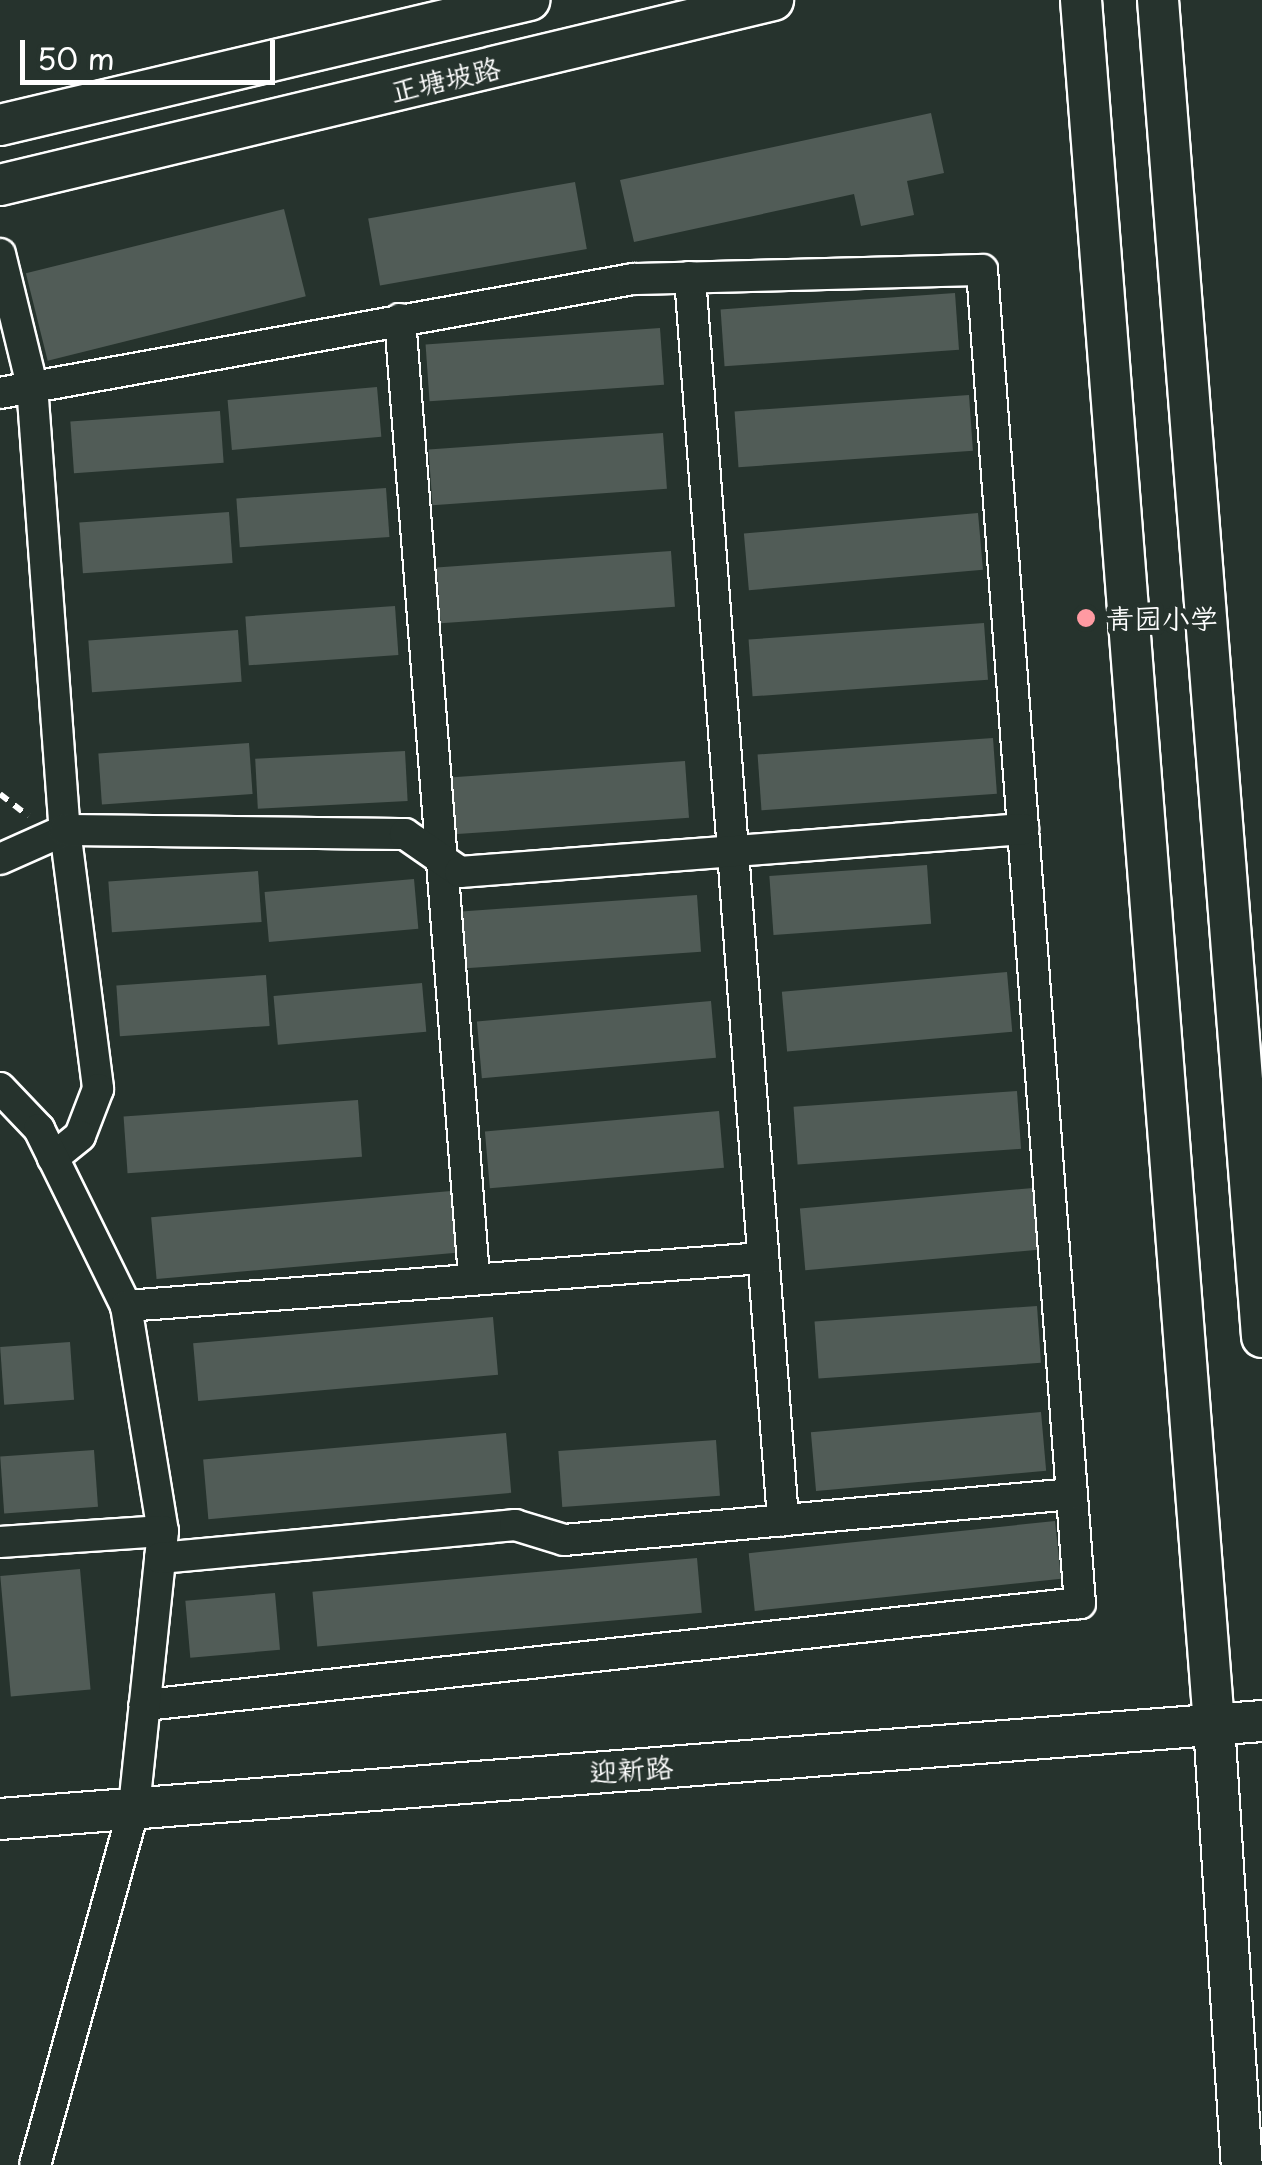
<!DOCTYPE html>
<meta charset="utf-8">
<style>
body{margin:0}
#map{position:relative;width:1262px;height:2165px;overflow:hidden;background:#26332d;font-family:"Playpen Sans","LXGW WenKai TC",sans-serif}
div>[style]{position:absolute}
.building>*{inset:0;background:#515c57;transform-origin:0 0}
.path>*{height:6px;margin-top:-3px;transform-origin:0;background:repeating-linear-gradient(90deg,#fff 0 10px,transparent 0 18px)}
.roads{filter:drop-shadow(2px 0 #fff) drop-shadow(-2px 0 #fff) drop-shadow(0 2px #fff) drop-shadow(0 -2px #fff)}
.street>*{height:30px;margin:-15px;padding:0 15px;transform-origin:15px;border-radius:15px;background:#26332d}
.secondary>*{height:40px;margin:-20px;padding:0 20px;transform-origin:20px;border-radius:20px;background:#26332d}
.dots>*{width:28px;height:28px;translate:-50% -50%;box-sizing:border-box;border:5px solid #26332d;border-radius:50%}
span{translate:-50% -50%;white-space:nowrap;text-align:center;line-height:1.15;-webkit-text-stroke:10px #26332d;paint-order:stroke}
.street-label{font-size:28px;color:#fff}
.poi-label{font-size:28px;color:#fff}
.left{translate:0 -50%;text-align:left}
.scale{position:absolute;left:20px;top:40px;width:255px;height:45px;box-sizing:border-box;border:5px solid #fff;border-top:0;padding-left:12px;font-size:30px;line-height:35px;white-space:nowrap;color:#fff;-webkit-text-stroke:8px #26332d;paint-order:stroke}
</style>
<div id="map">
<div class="building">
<div style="clip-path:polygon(931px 113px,944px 173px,907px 181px,914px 215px,861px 226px,854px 194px,634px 242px,620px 180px)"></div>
<div style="left:575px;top:182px;width:68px;height:210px;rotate:80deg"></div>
<div style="left:284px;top:209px;width:90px;height:266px;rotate:76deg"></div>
<div style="left:955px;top:293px;width:57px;height:235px;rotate:86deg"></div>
<div style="left:660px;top:328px;width:57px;height:235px;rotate:86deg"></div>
<div style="left:377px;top:387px;width:50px;height:150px;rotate:85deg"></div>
<div style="left:969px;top:395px;width:56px;height:235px;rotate:86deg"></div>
<div style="left:220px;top:411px;width:52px;height:150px;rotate:86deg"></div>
<div style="left:663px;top:433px;width:56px;height:235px;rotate:86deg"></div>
<div style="left:386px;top:488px;width:49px;height:150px;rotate:86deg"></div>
<div style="left:229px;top:512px;width:51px;height:150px;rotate:86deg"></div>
<div style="left:978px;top:513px;width:57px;height:235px;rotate:85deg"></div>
<div style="left:671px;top:551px;width:56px;height:235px;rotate:86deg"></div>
<div style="left:395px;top:606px;width:49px;height:150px;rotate:86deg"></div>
<div style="left:984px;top:623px;width:57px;height:236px;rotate:86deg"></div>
<div style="left:238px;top:630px;width:52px;height:150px;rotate:86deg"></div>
<div style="left:993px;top:738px;width:56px;height:236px;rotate:86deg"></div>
<div style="left:249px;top:743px;width:51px;height:151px;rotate:86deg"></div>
<div style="left:405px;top:751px;width:50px;height:150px;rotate:87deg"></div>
<div style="left:685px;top:761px;width:57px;height:236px;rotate:86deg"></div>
<div style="left:927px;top:865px;width:59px;height:158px;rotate:86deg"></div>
<div style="left:258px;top:871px;width:51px;height:150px;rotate:86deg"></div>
<div style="left:414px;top:879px;width:50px;height:150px;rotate:85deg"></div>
<div style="left:697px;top:895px;width:57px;height:236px;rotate:86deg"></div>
<div style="left:1007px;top:972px;width:60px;height:226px;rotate:85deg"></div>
<div style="left:266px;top:975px;width:51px;height:150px;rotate:86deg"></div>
<div style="left:422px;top:983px;width:49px;height:149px;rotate:85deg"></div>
<div style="left:711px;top:1001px;width:57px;height:235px;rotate:85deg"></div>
<div style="left:1017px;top:1091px;width:58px;height:224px;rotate:86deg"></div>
<div style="left:358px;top:1100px;width:57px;height:235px;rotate:86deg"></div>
<div style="left:719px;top:1111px;width:57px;height:235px;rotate:85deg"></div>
<div style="left:1033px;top:1188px;width:62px;height:234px;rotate:85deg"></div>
<div style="left:451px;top:1191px;width:62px;height:301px;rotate:85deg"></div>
<div style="left:1037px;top:1306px;width:57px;height:223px;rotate:86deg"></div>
<div style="left:493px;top:1317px;width:58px;height:301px;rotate:85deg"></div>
<div style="left:70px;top:1342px;width:58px;height:70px;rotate:86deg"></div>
<div style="left:1041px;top:1412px;width:59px;height:231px;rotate:85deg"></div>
<div style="left:506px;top:1433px;width:60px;height:304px;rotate:85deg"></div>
<div style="left:716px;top:1440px;width:56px;height:158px;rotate:86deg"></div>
<div style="left:94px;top:1450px;width:57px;height:94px;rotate:86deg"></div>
<div style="left:1055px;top:1521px;width:58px;height:308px;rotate:84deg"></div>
<div style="left:697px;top:1558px;width:55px;height:386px;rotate:85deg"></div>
<div style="left:80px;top:1569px;width:121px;height:80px;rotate:85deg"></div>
<div style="left:275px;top:1593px;width:57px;height:90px;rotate:85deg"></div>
</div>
<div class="path">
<div style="left:0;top:794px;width:36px;rotate:38deg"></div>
</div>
<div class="roads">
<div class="street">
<div style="left:0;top:254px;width:135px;rotate:76.3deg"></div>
<div style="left:32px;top:385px;width:446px;rotate:85.8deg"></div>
<div style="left:65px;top:830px;width:261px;rotate:82.7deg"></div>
<div style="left:98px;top:1089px;width:50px;rotate:111deg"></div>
<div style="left:80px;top:1136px;width:35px;rotate:141deg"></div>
<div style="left:690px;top:277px;width:1247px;rotate:85.72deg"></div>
<div style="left:400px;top:319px;width:960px;rotate:85.58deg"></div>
<div style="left:0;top:393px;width:643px;rotate:-10.21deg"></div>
<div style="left:633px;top:279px;width:349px;rotate:-1.5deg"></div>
<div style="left:982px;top:270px;width:1337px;rotate:85.8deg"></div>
<div style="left:1080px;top:1603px;width:941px;rotate:173.77deg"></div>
<div style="left:0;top:859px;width:71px;rotate:-24deg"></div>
<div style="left:65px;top:830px;width:340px;rotate:0.7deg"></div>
<div style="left:405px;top:834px;width:67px;rotate:34.6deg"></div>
<div style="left:460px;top:872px;width:565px;rotate:-4.37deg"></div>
<div style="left:0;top:1088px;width:57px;rotate:46.4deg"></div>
<div style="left:39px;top:1129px;width:197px;rotate:63.8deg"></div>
<div style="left:126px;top:1306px;width:228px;rotate:80.7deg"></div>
<div style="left:163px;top:1531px;width:279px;rotate:96deg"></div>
<div style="left:134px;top:1808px;width:370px;rotate:105.5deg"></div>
<div style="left:126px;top:1306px;width:639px;rotate:-4.31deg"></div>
<div style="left:0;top:1542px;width:163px;rotate:-3.9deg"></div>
<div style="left:160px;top:1558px;width:357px;rotate:-5.3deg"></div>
<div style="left:515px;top:1525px;width:51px;rotate:17deg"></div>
<div style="left:564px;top:1540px;width:510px;rotate:-5.17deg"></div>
</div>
<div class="secondary">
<div style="left:1081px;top:0;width:1729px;rotate:85.59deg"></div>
<div style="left:1214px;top:1724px;width:442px;rotate:86.4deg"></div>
<div style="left:1158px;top:0;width:1341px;rotate:85.55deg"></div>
<div style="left:0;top:125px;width:544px;rotate:-13.29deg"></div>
<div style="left:0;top:185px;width:795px;rotate:-13.46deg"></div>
<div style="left:0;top:1819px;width:1266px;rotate:-4.44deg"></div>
</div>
</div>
<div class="dots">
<div style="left:1086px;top:618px;background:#ff9aa2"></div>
</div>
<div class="street-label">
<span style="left:445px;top:79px;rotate:-13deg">正塘坡路</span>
<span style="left:631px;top:1769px;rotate:-4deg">迎新路</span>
</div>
<div class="poi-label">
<span class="left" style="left:1106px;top:618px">青园小学</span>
</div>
<div class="scale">50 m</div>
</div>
